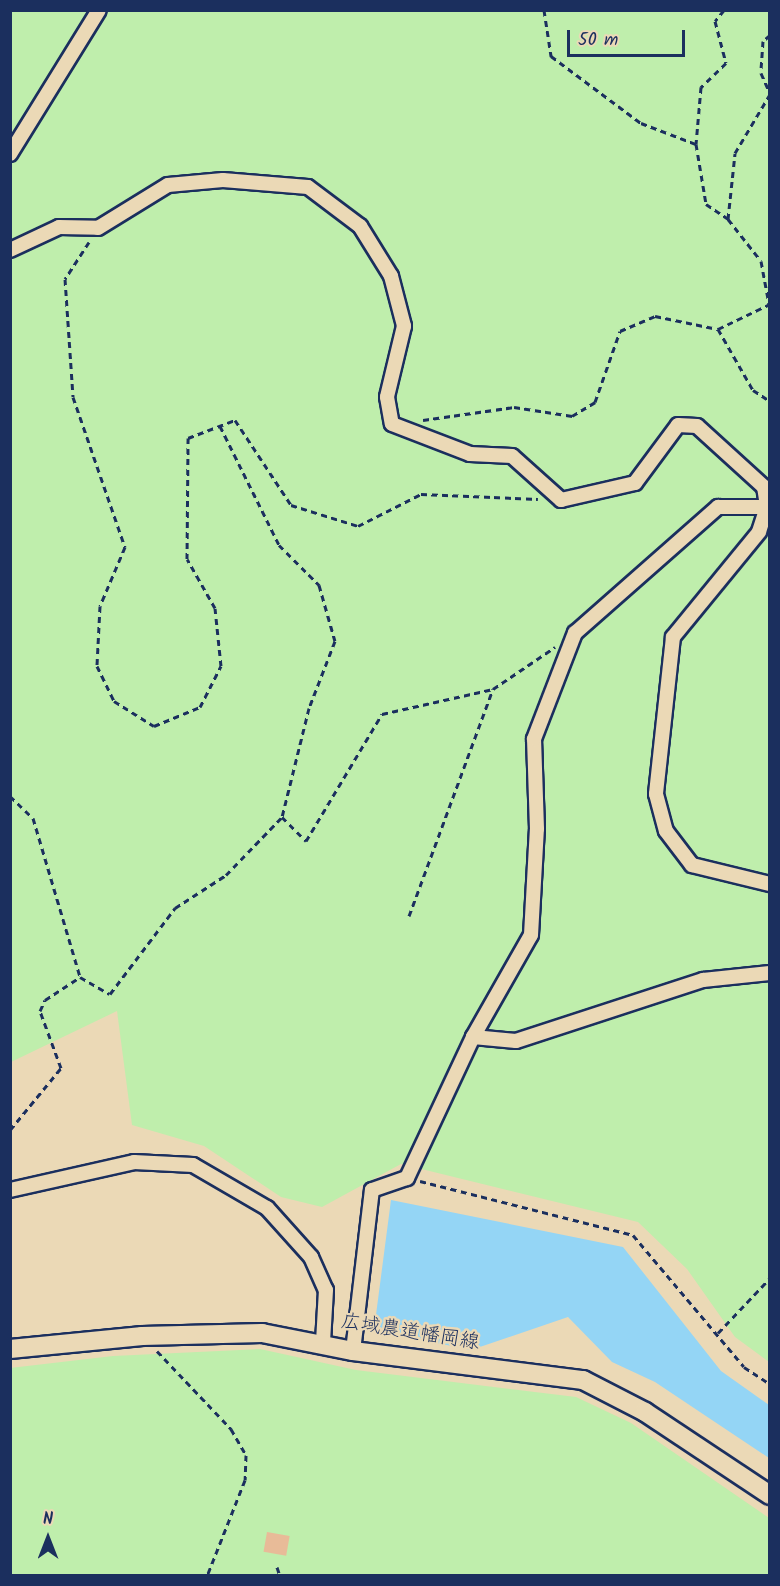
<!DOCTYPE html>
<meta charset="utf-8">
<style>
body{margin:0}
#map{position:relative;width:780px;height:1586px;overflow:hidden;background:#ebd9b6;font-family:Kalam,"Klee One",sans-serif}
div>[style]{position:absolute}
.green>*{inset:0;background:#bfeeac}
.water>*{inset:0;background:#94d5f5}
.building>*{inset:0;background:#e8bb98;transform-origin:0 0}
.path>*{height:3px;margin-top:-1.5px;transform-origin:0;background:repeating-linear-gradient(90deg,#1b2f5e 0 6px,transparent 0 10.5px)}
.roads{filter:drop-shadow(2px 0 #1b2f5e) drop-shadow(-2px 0 #1b2f5e) drop-shadow(0 2px #1b2f5e) drop-shadow(0 -2px #1b2f5e)}
.street>*{height:14px;margin:-7px;padding:0 7px;transform-origin:7px;border-radius:7px;background:#ebd9b6}
.secondary>*{height:18px;margin:-9px;padding:0 9px;transform-origin:9px;border-radius:9px;background:#ebd9b6}
span{translate:-50% -50%;white-space:nowrap;text-align:center;line-height:1.15;-webkit-text-stroke:5px #ebd9b6;paint-order:stroke}
.street-label{font-size:20px;color:#1b2f5e}
.frame{position:absolute;inset:0;border:12px solid #1b2f5e;pointer-events:none}
.north{position:absolute;left:18px;top:1508px;width:60px;height:60px;-webkit-text-stroke:4px #ebd9b6;paint-order:stroke;rotate:0deg;font-size:16px;font-weight:700;line-height:24px;text-align:center;color:#1b2f5e}
.north::after{content:'';display:block;margin:auto;width:21px;height:27px;background:#1b2f5e;clip-path:polygon(50% 0,100% 100%,50% 72%,0 100%)}
.scale{position:absolute;left:567px;top:30px;width:118px;height:27px;box-sizing:border-box;border:3px solid #1b2f5e;border-top:0;padding-left:8px;font-size:18px;line-height:21px;white-space:nowrap;color:#1b2f5e;-webkit-text-stroke:4px #ebd9b6;paint-order:stroke}
</style>
<div id="map">
<div class="green">
<div style="clip-path:polygon(11px 11px,769px 11px,769px 1362px,735px 1337px,687px 1269px,638px 1222px,401px 1164px,322px 1207px,281px 1197px,204px 1146px,132px 1125px,117px 1011px,11px 1062px)"></div>
<div style="clip-path:polygon(260px 1349px,356px 1370px,576px 1397px,631px 1423px,769px 1518px,769px 1575px,11px 1575px,10px 1368px,113px 1356px)"></div>
</div>
<div class="water">
<div style="clip-path:polygon(391px 1200px,623px 1247px,721px 1371px,769px 1405px,769px 1458px,655px 1382px,612px 1362px,568px 1317px,471px 1350px,374px 1330px)"></div>
</div>
<div class="building">
<div style="left:267px;top:1532px;width:23px;height:20px;rotate:10deg"></div>
</div>
<div class="path">
<div style="left:544px;top:10px;width:47px;rotate:81.3deg"></div>
<div style="left:551px;top:56px;width:112px;rotate:36.7deg"></div>
<div style="left:641px;top:123px;width:59px;rotate:20.9deg"></div>
<div style="left:724px;top:10px;width:14px;rotate:129deg"></div>
<div style="left:715px;top:21px;width:43px;rotate:75.3deg"></div>
<div style="left:726px;top:63px;width:35px;rotate:136deg"></div>
<div style="left:701px;top:87px;width:57px;rotate:95deg"></div>
<div style="left:696px;top:144px;width:61px;rotate:80.5deg"></div>
<div style="left:706px;top:204px;width:27px;rotate:34deg"></div>
<div style="left:728px;top:219px;width:53px;rotate:51.8deg"></div>
<div style="left:761px;top:261px;width:44px;rotate:79.5deg"></div>
<div style="left:770px;top:35px;width:9px;rotate:139deg"></div>
<div style="left:763px;top:41px;width:32px;rotate:94deg"></div>
<div style="left:761px;top:73px;width:22px;rotate:66deg"></div>
<div style="left:728px;top:219px;width:66px;rotate:-83.9deg"></div>
<div style="left:735px;top:153px;width:69px;rotate:-59.3deg"></div>
<div style="left:89px;top:242px;width:44px;rotate:123deg"></div>
<div style="left:65px;top:279px;width:118px;rotate:86.1deg"></div>
<div style="left:73px;top:397px;width:159px;rotate:70.9deg"></div>
<div style="left:125px;top:547px;width:64px;rotate:113deg"></div>
<div style="left:100px;top:606px;width:60px;rotate:92.9deg"></div>
<div style="left:97px;top:666px;width:39px;rotate:64deg"></div>
<div style="left:114px;top:701px;width:47px;rotate:32deg"></div>
<div style="left:154px;top:726px;width:50px;rotate:-22.4deg"></div>
<div style="left:200px;top:707px;width:46px;rotate:-62.9deg"></div>
<div style="left:221px;top:666px;width:58px;rotate:-95.9deg"></div>
<div style="left:215px;top:608px;width:56px;rotate:-119.7deg"></div>
<div style="left:187px;top:559px;width:121px;rotate:-89.5deg"></div>
<div style="left:188px;top:438px;width:50px;rotate:-21deg"></div>
<div style="left:235px;top:420px;width:102px;rotate:56.6deg"></div>
<div style="left:291px;top:505px;width:70px;rotate:17.4deg"></div>
<div style="left:358px;top:526px;width:71px;rotate:-26.9deg"></div>
<div style="left:421px;top:494px;width:117px;rotate:2.4deg"></div>
<div style="left:718px;top:329px;width:58px;rotate:-25.7deg"></div>
<div style="left:423px;top:420px;width:92px;rotate:-8.1deg"></div>
<div style="left:514px;top:407px;width:59px;rotate:8.8deg"></div>
<div style="left:572px;top:416px;width:27px;rotate:-31deg"></div>
<div style="left:595px;top:402px;width:75px;rotate:-70.6deg"></div>
<div style="left:620px;top:331px;width:38px;rotate:-23deg"></div>
<div style="left:655px;top:316px;width:64px;rotate:11.7deg"></div>
<div style="left:718px;top:329px;width:70px;rotate:60.2deg"></div>
<div style="left:753px;top:390px;width:20px;rotate:33deg"></div>
<div style="left:220px;top:426px;width:133px;rotate:63.6deg"></div>
<div style="left:279px;top:545px;width:57px;rotate:45deg"></div>
<div style="left:319px;top:585px;width:58px;rotate:74.1deg"></div>
<div style="left:335px;top:641px;width:72px;rotate:111.2deg"></div>
<div style="left:309px;top:708px;width:112px;rotate:103.9deg"></div>
<div style="left:10px;top:796px;width:32px;rotate:44deg"></div>
<div style="left:33px;top:818px;width:166px;rotate:73.5deg"></div>
<div style="left:409px;top:916px;width:242px;rotate:-69.7deg"></div>
<div style="left:10px;top:1130px;width:80px;rotate:-50.6deg"></div>
<div style="left:61px;top:1068px;width:61px;rotate:-110.2deg"></div>
<div style="left:40px;top:1011px;width:12px;rotate:-66deg"></div>
<div style="left:45px;top:1000px;width:42px;rotate:-33.3deg"></div>
<div style="left:80px;top:977px;width:34px;rotate:30deg"></div>
<div style="left:110px;top:994px;width:108px;rotate:-52.9deg"></div>
<div style="left:175px;top:908px;width:61px;rotate:-32.9deg"></div>
<div style="left:226px;top:875px;width:81px;rotate:-46deg"></div>
<div style="left:282px;top:817px;width:34px;rotate:45deg"></div>
<div style="left:306px;top:841px;width:148px;rotate:-59.1deg"></div>
<div style="left:382px;top:714px;width:114px;rotate:-12.7deg"></div>
<div style="left:493px;top:689px;width:75px;rotate:-34.1deg"></div>
<div style="left:420px;top:1181px;width:220px;rotate:14.2deg"></div>
<div style="left:633px;top:1235px;width:172px;rotate:49.9deg"></div>
<div style="left:744px;top:1367px;width:31px;rotate:33deg"></div>
<div style="left:718px;top:1333px;width:76px;rotate:-46.6deg"></div>
<div style="left:157px;top:1351px;width:108px;rotate:46.5deg"></div>
<div style="left:231px;top:1429px;width:30px;rotate:60deg"></div>
<div style="left:246px;top:1455px;width:25px;rotate:92deg"></div>
<div style="left:245px;top:1480px;width:103px;rotate:111.6deg"></div>
<div style="left:277px;top:1567px;width:9px;rotate:72deg"></div>
</div>
<div class="roads">
<div class="street">
<div style="left:10px;top:154px;width:169px;rotate:-58.3deg"></div>
<div style="left:10px;top:250px;width:54px;rotate:-25.1deg"></div>
<div style="left:59px;top:227px;width:39px;rotate:1deg"></div>
<div style="left:98px;top:228px;width:82px;rotate:-31.6deg"></div>
<div style="left:168px;top:185px;width:55px;rotate:-5.2deg"></div>
<div style="left:223px;top:180px;width:85px;rotate:4.7deg"></div>
<div style="left:308px;top:187px;width:65px;rotate:36.9deg"></div>
<div style="left:360px;top:226px;width:59px;rotate:58.2deg"></div>
<div style="left:391px;top:276px;width:52px;rotate:75.4deg"></div>
<div style="left:404px;top:326px;width:73px;rotate:103.5deg"></div>
<div style="left:387px;top:397px;width:27px;rotate:80deg"></div>
<div style="left:392px;top:424px;width:84px;rotate:21deg"></div>
<div style="left:470px;top:454px;width:42px;rotate:2.7deg"></div>
<div style="left:512px;top:456px;width:66px;rotate:41.9deg"></div>
<div style="left:561px;top:500px;width:76px;rotate:-12.9deg"></div>
<div style="left:635px;top:483px;width:72px;rotate:-53.4deg"></div>
<div style="left:678px;top:425px;width:19px;rotate:3deg"></div>
<div style="left:697px;top:426px;width:91px;rotate:42.3deg"></div>
<div style="left:764px;top:487px;width:20px;rotate:81deg"></div>
<div style="left:767px;top:507px;width:26px;rotate:108deg"></div>
<div style="left:759px;top:532px;width:136px;rotate:129.3deg"></div>
<div style="left:673px;top:637px;width:158px;rotate:96.2deg"></div>
<div style="left:656px;top:794px;width:38px;rotate:75deg"></div>
<div style="left:666px;top:831px;width:43px;rotate:52.6deg"></div>
<div style="left:692px;top:865px;width:80px;rotate:13.7deg"></div>
<div style="left:473px;top:1037px;width:43px;rotate:5.3deg"></div>
<div style="left:516px;top:1041px;width:197px;rotate:-18.1deg"></div>
<div style="left:703px;top:980px;width:67px;rotate:-6deg"></div>
<div style="left:10px;top:1190px;width:127px;rotate:-12.7deg"></div>
<div style="left:134px;top:1162px;width:59px;rotate:2.9deg"></div>
<div style="left:193px;top:1165px;width:86px;rotate:30.2deg"></div>
<div style="left:267px;top:1208px;width:66px;rotate:48.1deg"></div>
<div style="left:311px;top:1257px;width:36px;rotate:66deg"></div>
<div style="left:326px;top:1290px;width:52px;rotate:93.3deg"></div>
<div style="left:353px;top:1351px;width:162px;rotate:-83.3deg"></div>
<div style="left:372px;top:1190px;width:37px;rotate:-19deg"></div>
<div style="left:407px;top:1178px;width:156px;rotate:-64.9deg"></div>
<div style="left:473px;top:1037px;width:117px;rotate:-60.4deg"></div>
<div style="left:531px;top:935px;width:106px;rotate:-86.8deg"></div>
<div style="left:537px;top:829px;width:90px;rotate:-91.9deg"></div>
<div style="left:534px;top:739px;width:114px;rotate:-68.9deg"></div>
<div style="left:575px;top:633px;width:191px;rotate:-41.4deg"></div>
<div style="left:718px;top:507px;width:52px"></div>
</div>
<div class="secondary">
<div style="left:10px;top:1349px;width:133px;rotate:-5.6deg"></div>
<div style="left:142px;top:1336px;width:120px;rotate:-1.4deg"></div>
<div style="left:262px;top:1333px;width:93px;rotate:11.2deg"></div>
<div style="left:353px;top:1351px;width:232px;rotate:7.2deg"></div>
<div style="left:583px;top:1380px;width:70px;rotate:27.3deg"></div>
<div style="left:645px;top:1412px;width:150px;rotate:33.6deg"></div>
</div>
</div>
<div class="street-label">
<span style="left:410px;top:1333px;rotate:9deg">広域農道幡岡線</span>
</div>
<div class="frame"></div>
<div class="north">N</div>
<div class="scale">50 m</div>
</div>
